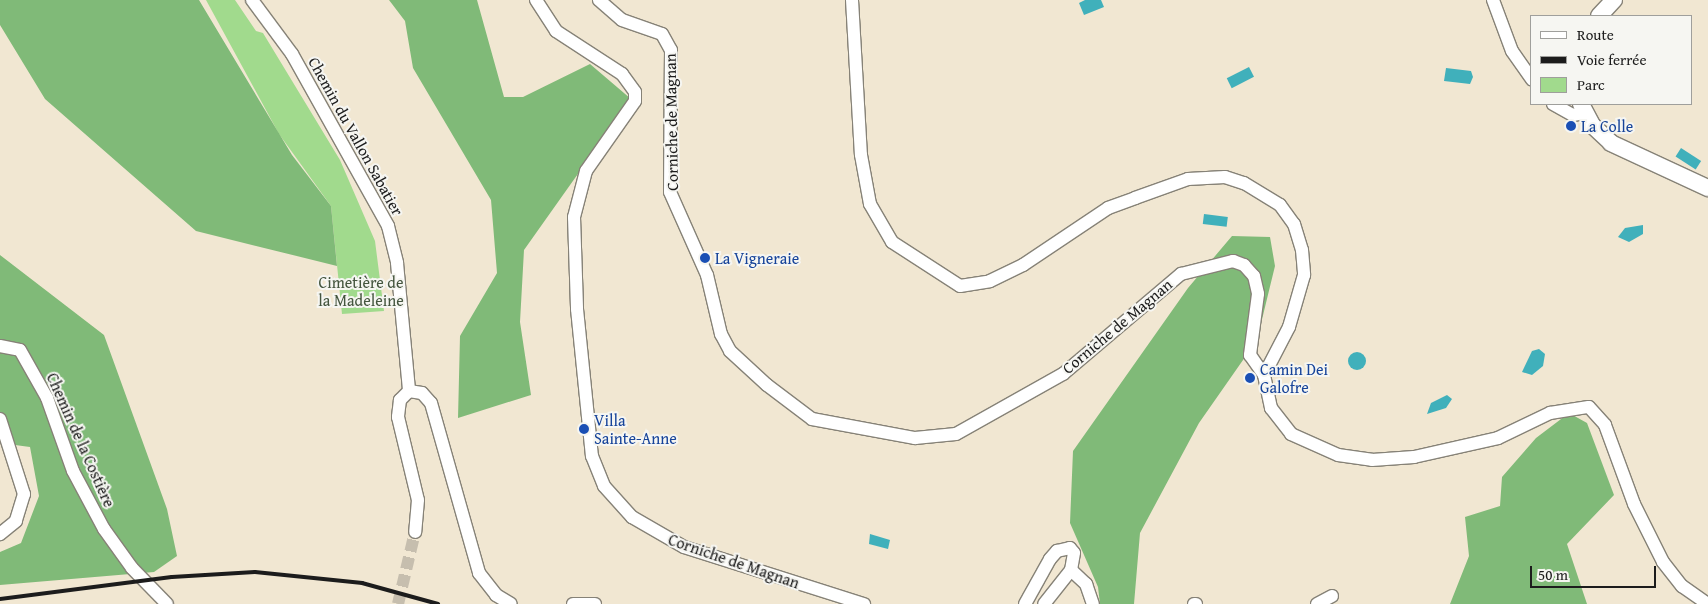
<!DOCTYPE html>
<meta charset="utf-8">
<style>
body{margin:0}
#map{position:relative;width:1708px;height:604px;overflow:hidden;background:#f1e7d2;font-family:"Gentium Book Plus",serif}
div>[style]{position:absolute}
.green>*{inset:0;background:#a1da8d}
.forest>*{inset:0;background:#80ba78}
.water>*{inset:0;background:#40b0bb;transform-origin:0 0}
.round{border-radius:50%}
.minor-tunnel>*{height:12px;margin-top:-6px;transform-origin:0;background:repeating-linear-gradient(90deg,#c6beae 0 12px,transparent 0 18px)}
.roads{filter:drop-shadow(1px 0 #868277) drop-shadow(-1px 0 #868277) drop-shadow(0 1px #868277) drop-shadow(0 -1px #868277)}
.minor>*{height:12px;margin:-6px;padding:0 6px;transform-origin:6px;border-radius:6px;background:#fff}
.tertiary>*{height:16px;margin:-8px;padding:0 8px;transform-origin:8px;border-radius:8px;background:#fff}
.rail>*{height:4px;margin:-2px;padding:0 2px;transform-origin:2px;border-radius:2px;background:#1c1c1c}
.dots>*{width:14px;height:14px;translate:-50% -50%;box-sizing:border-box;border:2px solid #f6f6f2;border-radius:50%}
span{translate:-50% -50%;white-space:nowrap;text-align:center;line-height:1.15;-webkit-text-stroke:4px #f6f6f2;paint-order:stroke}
.street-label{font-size:16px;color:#1c1c1c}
.transit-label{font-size:16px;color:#164399}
.left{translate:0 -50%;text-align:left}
.park-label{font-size:16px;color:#44553e}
.legend{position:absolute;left:1530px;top:15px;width:162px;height:90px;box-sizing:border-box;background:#f6f6f2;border:1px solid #9f9f9c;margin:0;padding:6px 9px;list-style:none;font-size:15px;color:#1c1c1c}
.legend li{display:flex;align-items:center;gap:10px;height:25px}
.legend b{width:25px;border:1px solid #9f9f9c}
.scale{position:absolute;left:1530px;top:566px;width:126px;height:22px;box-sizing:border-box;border:2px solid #1c1c1c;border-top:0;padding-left:6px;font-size:15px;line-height:18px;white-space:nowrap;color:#1c1c1c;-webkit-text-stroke:4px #f6f6f2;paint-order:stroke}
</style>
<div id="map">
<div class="green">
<div style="clip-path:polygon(206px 0,235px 0,256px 31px,263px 33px,340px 160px,375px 241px,384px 311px,342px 314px,331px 206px,279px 134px)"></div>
</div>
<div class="forest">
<div style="clip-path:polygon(0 0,199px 0,292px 155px,331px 206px,337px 266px,196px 231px,45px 99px,0 25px)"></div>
<div style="clip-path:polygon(389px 0,477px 0,504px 97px,523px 97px,590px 64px,631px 99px,524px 250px,520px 322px,531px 395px,458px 418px,460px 336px,497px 273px,491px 200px,413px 68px,405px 21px)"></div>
<div style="clip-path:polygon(1232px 236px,1270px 237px,1275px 266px,1257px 340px,1199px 423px,1140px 533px,1134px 604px,1100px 604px,1098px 587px,1070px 523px,1073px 451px,1188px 288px)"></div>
<div style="clip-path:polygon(0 255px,104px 335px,167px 509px,177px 556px,154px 572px,0 585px,0 552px,21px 543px,39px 496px,30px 447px,0 443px)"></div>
<div style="clip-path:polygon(1569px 413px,1587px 423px,1614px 495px,1567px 544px,1587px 604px,1450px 604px,1469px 556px,1465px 517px,1500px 506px,1502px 477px,1536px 438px)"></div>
</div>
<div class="water">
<div style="clip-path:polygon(1085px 0,1101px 0,1104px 7px,1084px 15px,1079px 3px)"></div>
<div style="left:1249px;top:67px;width:11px;height:25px;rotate:63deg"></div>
<div style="clip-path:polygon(1446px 68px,1471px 71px,1473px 77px,1470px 84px,1444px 81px)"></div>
<div style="left:1681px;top:148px;width:24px;height:10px;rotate:33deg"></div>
<div style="left:1204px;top:214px;width:24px;height:10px;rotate:7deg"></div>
<div style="clip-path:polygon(1643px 225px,1643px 234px,1629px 242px,1618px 237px,1625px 228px)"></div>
<div style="clip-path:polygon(1539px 349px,1545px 354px,1543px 366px,1532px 375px,1522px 372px,1532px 351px)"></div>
<div class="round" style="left:1348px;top:352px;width:18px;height:18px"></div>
<div style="clip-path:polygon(1447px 395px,1452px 399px,1446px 408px,1427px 414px,1431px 403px)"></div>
<div style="clip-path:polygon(870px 534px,890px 540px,888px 549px,869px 544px)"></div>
</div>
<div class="minor-tunnel">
<div style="left:398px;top:604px;width:74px;rotate:-76.7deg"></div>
</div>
<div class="roads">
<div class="minor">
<div style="left:252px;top:0;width:67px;rotate:53.5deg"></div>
<div style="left:292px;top:54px;width:197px;rotate:60.8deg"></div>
<div style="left:388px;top:226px;width:38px;rotate:76deg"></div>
<div style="left:397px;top:263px;width:129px;rotate:84.6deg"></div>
<div style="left:536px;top:0;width:37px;rotate:57deg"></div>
<div style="left:556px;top:31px;width:79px;rotate:33.1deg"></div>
<div style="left:622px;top:74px;width:22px;rotate:54deg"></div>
<div style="left:635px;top:92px;width:9px;rotate:90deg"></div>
<div style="left:635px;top:101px;width:85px;rotate:125deg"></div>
<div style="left:586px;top:171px;width:48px;rotate:104.6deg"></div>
<div style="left:574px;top:217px;width:92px;rotate:88.1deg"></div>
<div style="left:577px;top:309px;width:148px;rotate:84.2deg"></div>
<div style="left:592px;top:456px;width:32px;rotate:68deg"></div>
<div style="left:604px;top:486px;width:42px;rotate:47.9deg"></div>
<div style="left:632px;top:517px;width:60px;rotate:30deg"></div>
<div style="left:684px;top:547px;width:189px;rotate:17.6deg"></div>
<div style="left:599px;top:0;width:30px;rotate:41deg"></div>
<div style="left:622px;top:20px;width:42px;rotate:19.3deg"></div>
<div style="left:662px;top:34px;width:18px;rotate:61deg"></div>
<div style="left:671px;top:50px;width:142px;rotate:90.4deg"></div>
<div style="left:670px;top:192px;width:91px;rotate:66deg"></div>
<div style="left:707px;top:275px;width:61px;rotate:76.7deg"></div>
<div style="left:721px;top:334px;width:19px;rotate:62deg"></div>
<div style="left:730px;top:351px;width:50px;rotate:42.6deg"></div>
<div style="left:767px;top:385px;width:56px;rotate:37.1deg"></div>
<div style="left:812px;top:419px;width:105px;rotate:10.5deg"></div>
<div style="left:915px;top:438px;width:41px;rotate:-5.6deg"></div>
<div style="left:956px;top:434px;width:123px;rotate:-29.3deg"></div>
<div style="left:1063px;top:374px;width:155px;rotate:-40.3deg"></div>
<div style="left:1181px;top:274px;width:54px;rotate:-14deg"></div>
<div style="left:1233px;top:261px;width:12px;rotate:20deg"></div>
<div style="left:1244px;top:265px;width:15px;rotate:48deg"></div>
<div style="left:1254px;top:276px;width:18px;rotate:77deg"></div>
<div style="left:1258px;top:294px;width:62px;rotate:97.5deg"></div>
<div style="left:1250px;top:355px;width:24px;rotate:55deg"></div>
<div style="left:1264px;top:375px;width:34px;rotate:78deg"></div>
<div style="left:1271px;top:408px;width:33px;rotate:52deg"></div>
<div style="left:1291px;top:434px;width:51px;rotate:24.1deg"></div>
<div style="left:1338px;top:455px;width:34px;rotate:8deg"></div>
<div style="left:1372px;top:460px;width:42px;rotate:-4.1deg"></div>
<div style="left:1414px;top:457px;width:86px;rotate:-12.7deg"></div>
<div style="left:1498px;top:438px;width:58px;rotate:-25.7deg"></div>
<div style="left:1550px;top:413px;width:39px;rotate:-9deg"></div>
<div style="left:1589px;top:407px;width:24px;rotate:48deg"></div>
<div style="left:1605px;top:425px;width:84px;rotate:69.8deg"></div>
<div style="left:1634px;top:504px;width:65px;rotate:63.4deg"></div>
<div style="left:1663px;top:562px;width:31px;rotate:52deg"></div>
<div style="left:1682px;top:586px;width:32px;rotate:35deg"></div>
<div style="left:852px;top:0;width:155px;rotate:86.7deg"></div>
<div style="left:861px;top:155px;width:50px;rotate:79.6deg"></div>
<div style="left:870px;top:204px;width:44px;rotate:59.9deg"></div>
<div style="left:892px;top:242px;width:81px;rotate:32.9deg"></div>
<div style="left:960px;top:286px;width:30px;rotate:-9deg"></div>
<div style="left:990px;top:281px;width:37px;rotate:-26deg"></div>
<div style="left:1023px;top:265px;width:102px;rotate:-33.8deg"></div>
<div style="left:1108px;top:208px;width:29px;rotate:-20deg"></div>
<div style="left:1135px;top:198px;width:56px;rotate:-19.7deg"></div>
<div style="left:1188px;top:179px;width:37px;rotate:-3deg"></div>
<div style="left:1225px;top:177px;width:20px;rotate:18deg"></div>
<div style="left:1244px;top:183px;width:42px;rotate:31.4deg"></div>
<div style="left:1280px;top:205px;width:24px;rotate:54deg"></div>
<div style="left:1294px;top:224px;width:27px;rotate:73deg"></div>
<div style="left:1302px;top:250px;width:25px;rotate:85deg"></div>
<div style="left:1304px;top:275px;width:54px;rotate:106.1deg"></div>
<div style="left:1289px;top:327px;width:54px;rotate:117.5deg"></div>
<div style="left:1493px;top:0;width:54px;rotate:69.6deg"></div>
<div style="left:1512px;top:51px;width:35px;rotate:55deg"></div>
<div style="left:1553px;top:104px;width:23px;rotate:29deg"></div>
<div style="left:1573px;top:115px;width:11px;rotate:-10deg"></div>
<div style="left:0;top:346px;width:20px;rotate:11deg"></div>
<div style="left:20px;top:350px;width:55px;rotate:60.6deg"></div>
<div style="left:47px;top:398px;width:77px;rotate:70.4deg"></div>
<div style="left:73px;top:471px;width:66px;rotate:61.9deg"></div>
<div style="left:104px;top:529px;width:48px;rotate:54.3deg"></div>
<div style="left:132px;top:568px;width:50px;rotate:45.8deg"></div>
<div style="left:409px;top:391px;width:13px;rotate:9deg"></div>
<div style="left:422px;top:393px;width:13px;rotate:48deg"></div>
<div style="left:431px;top:403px;width:177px;rotate:74.2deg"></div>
<div style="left:479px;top:573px;width:28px;rotate:52deg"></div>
<div style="left:496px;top:595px;width:17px;rotate:31deg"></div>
<div style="left:409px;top:391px;width:13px;rotate:135deg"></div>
<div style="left:400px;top:400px;width:17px;rotate:97deg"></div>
<div style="left:398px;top:417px;width:85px;rotate:76.5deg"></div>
<div style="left:418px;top:500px;width:32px;rotate:95deg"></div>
<div style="left:0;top:419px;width:79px;rotate:72.3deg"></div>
<div style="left:24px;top:494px;width:28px;rotate:107deg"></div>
<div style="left:16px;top:521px;width:21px;rotate:141deg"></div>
<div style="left:1071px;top:570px;width:21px;rotate:43deg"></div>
<div style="left:1086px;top:584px;width:21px;rotate:71deg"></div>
<div style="left:573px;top:604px;width:22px"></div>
<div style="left:1025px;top:604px;width:51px;rotate:-60.9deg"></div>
<div style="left:1050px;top:559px;width:11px;rotate:-49deg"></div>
<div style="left:1057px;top:551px;width:13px;rotate:-13deg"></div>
<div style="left:1070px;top:548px;width:6px;rotate:51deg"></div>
<div style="left:1074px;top:553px;width:17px;rotate:100deg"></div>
<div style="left:1071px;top:570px;width:43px;rotate:128.5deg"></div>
<div style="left:1194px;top:604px;width:2px"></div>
<div style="left:1317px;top:604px;width:17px;rotate:-28deg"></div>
</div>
<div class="tertiary">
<div style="left:1599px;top:16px;width:22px;rotate:-47deg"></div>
<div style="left:1581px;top:104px;width:24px;rotate:62deg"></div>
<div style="left:1592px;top:125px;width:26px;rotate:43deg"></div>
<div style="left:1611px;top:143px;width:107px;rotate:24.9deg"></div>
</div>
</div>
<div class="rail">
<div style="left:0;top:599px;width:173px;rotate:-7.3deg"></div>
<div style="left:172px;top:577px;width:83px;rotate:-3.4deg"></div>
<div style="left:255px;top:572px;width:108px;rotate:5.9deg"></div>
<div style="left:362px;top:583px;width:79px;rotate:15.4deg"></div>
</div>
<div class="dots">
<div style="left:1571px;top:126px;background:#1a4fb4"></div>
<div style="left:705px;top:258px;background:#1a4fb4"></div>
<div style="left:1250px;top:378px;background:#1a4fb4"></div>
<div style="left:584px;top:429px;background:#1a4fb4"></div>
</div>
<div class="street-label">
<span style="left:671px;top:122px;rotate:-91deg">Corniche de Magnan</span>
<span style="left:356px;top:136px;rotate:61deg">Chemin du Vallon Sabatier</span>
<span style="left:1117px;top:326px;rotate:-40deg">Corniche de Magnan</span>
<span style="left:81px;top:440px;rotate:66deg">Chemin de la Costière</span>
<span style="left:734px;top:561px;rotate:19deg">Corniche de Magnan</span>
</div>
<div class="transit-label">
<span class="left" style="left:1581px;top:126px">La Colle</span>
<span class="left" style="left:715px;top:258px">La Vigneraie</span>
<span class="left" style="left:1260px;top:378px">Camin Dei<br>Galofre</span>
<span class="left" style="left:594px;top:429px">Villa<br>Sainte-Anne</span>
</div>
<div class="park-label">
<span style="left:361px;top:291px">Cimetière de<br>la Madeleine</span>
</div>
<ul class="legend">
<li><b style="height:6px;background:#fff"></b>Route</li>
<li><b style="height:6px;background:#1c1c1c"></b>Voie ferrée</li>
<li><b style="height:14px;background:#a1da8d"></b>Parc</li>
</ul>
<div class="scale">50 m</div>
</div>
